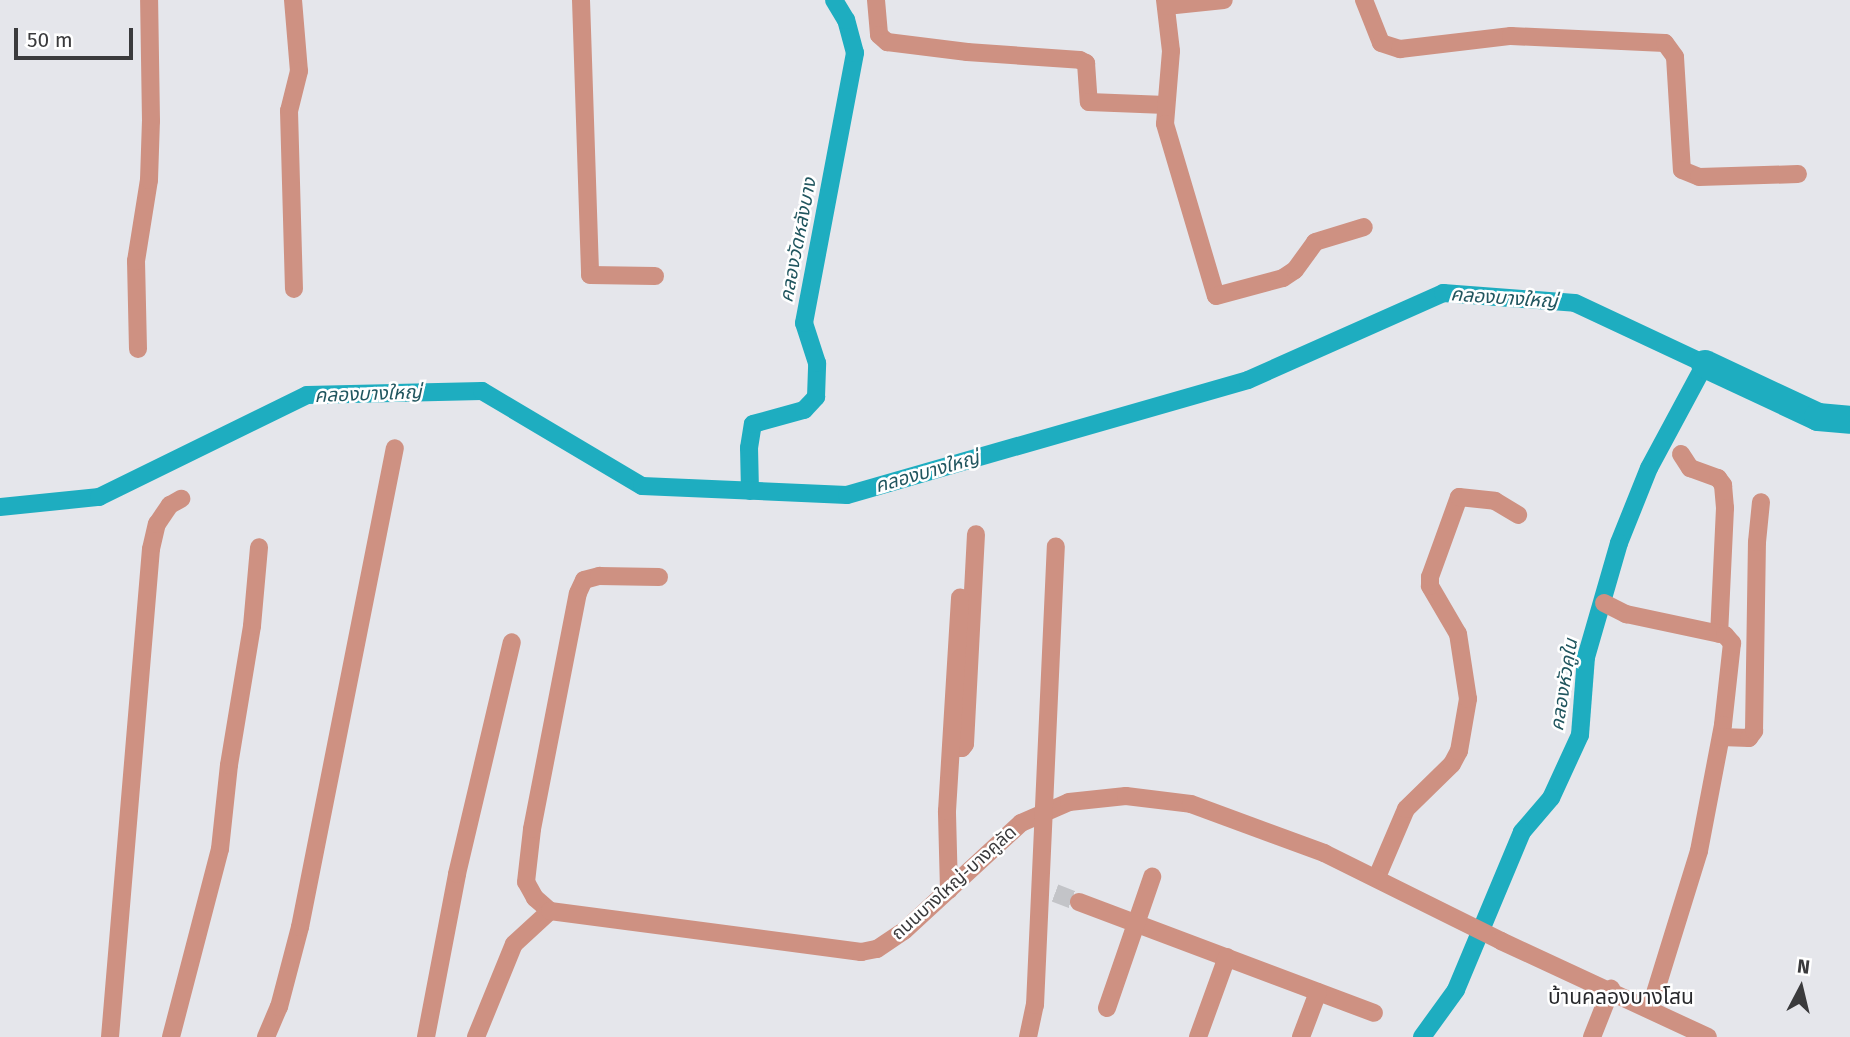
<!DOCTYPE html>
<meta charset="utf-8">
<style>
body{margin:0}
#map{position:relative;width:1850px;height:1037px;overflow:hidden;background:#e5e6eb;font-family:"Fira Sans","Noto Sans Thai",sans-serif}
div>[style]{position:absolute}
.canal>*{height:18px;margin:-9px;padding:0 9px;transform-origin:9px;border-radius:9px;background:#1eadc0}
.river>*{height:28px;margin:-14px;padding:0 14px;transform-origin:14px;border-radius:14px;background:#1eadc0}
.minor-tunnel>*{height:18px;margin-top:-9px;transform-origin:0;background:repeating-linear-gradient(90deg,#c3c4c8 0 18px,transparent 0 27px)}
.minor>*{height:18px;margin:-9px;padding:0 9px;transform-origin:9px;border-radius:9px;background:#ce9182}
span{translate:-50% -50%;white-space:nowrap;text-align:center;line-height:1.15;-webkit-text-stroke:5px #fff;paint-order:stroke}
.street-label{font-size:18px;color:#3a3a3c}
.water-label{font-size:19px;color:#21565f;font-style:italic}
.quarter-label{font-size:21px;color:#292a2d}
.north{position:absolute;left:1766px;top:953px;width:70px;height:70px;-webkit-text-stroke:5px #fff;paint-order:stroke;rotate:7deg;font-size:19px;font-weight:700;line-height:28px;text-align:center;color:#3a3a3c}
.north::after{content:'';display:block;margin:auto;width:24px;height:32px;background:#3a3a3c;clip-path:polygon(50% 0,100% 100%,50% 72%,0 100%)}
.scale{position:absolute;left:14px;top:28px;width:119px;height:32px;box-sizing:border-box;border:4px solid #3a3a3c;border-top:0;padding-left:9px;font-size:21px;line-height:24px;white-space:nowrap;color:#3a3a3c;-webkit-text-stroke:5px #fff;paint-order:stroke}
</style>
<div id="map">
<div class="canal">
<div style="left:750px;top:491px;width:43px;rotate:-91.3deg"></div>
<div style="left:749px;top:448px;width:24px;rotate:-81deg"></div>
<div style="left:753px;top:424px;width:53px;rotate:-15.4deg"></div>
<div style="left:804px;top:410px;width:18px;rotate:-47deg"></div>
<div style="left:816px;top:397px;width:34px;rotate:-88deg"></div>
<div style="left:817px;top:363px;width:42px;rotate:-108deg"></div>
<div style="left:804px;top:323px;width:275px;rotate:-79.3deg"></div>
<div style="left:855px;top:53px;width:34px;rotate:-105deg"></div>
<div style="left:846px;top:20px;width:23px;rotate:-121deg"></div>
<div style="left:0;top:507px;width:100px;rotate:-5.8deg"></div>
<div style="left:99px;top:497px;width:232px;rotate:-26.1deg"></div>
<div style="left:307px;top:395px;width:175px;rotate:-1.3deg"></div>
<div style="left:482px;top:391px;width:186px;rotate:30.7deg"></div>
<div style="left:642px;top:486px;width:205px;rotate:2.5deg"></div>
<div style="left:847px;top:495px;width:417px;rotate:-16deg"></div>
<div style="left:1248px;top:380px;width:214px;rotate:-24deg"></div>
<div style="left:1443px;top:293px;width:132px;rotate:4.3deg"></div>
<div style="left:1575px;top:303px;width:144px;rotate:25.1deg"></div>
<div style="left:1705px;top:364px;width:118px;rotate:118.3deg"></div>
<div style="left:1649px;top:468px;width:81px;rotate:111.8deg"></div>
<div style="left:1619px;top:543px;width:119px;rotate:106.1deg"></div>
<div style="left:1586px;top:657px;width:78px;rotate:94.4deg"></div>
<div style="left:1580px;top:735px;width:69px;rotate:114.7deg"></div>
<div style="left:1551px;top:798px;width:45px;rotate:130.5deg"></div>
<div style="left:1522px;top:832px;width:171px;rotate:112.7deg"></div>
<div style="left:1456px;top:990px;width:58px;rotate:125.9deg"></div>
</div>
<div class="river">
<div style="left:1705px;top:364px;width:125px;rotate:25.1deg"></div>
<div style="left:1818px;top:417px;width:32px;rotate:5deg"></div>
</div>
<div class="minor-tunnel">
<div style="left:1055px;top:893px;width:26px;rotate:21deg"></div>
</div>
<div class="minor">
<div style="left:293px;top:0;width:71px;rotate:85.2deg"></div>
<div style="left:299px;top:71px;width:41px;rotate:104deg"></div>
<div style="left:289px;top:111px;width:178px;rotate:88.4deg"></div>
<div style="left:581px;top:0;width:275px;rotate:88.1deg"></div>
<div style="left:590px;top:275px;width:65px;rotate:0.9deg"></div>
<div style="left:876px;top:0;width:35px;rotate:85deg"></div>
<div style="left:879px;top:35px;width:11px;rotate:41deg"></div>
<div style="left:887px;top:42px;width:81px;rotate:7.1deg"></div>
<div style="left:967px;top:52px;width:113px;rotate:4deg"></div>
<div style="left:1080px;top:60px;width:7px;rotate:27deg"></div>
<div style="left:1086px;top:63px;width:39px;rotate:86deg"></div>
<div style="left:1089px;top:102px;width:77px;rotate:2.2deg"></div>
<div style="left:1165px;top:0;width:51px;rotate:83.3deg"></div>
<div style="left:1171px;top:51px;width:73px;rotate:94.7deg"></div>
<div style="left:1165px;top:124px;width:179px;rotate:73.5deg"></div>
<div style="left:1216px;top:296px;width:69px;rotate:-15deg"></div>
<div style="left:1283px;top:278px;width:14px;rotate:-34deg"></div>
<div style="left:1295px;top:270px;width:34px;rotate:-54deg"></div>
<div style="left:1315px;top:242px;width:51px;rotate:-17deg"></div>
<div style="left:1364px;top:0;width:46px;rotate:68.4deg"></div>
<div style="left:1381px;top:43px;width:20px;rotate:18deg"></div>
<div style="left:1400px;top:49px;width:112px;rotate:-6.7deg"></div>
<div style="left:1511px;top:36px;width:154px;rotate:2.6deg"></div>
<div style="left:1665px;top:43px;width:17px;rotate:54deg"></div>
<div style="left:1675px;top:57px;width:113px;rotate:86.5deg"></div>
<div style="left:1682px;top:170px;width:18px;rotate:22deg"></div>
<div style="left:1699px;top:177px;width:99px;rotate:-1.7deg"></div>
<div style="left:1166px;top:6px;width:58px;rotate:-5.9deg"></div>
<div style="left:138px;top:349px;width:88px;rotate:-91.3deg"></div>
<div style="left:136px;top:261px;width:82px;rotate:-80.9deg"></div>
<div style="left:149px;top:180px;width:59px;rotate:-88.1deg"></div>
<div style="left:151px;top:121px;width:121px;rotate:-90.9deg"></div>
<div style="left:1681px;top:454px;width:17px;rotate:57deg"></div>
<div style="left:1690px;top:468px;width:30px;rotate:20deg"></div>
<div style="left:1718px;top:478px;width:9px;rotate:54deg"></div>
<div style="left:1723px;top:485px;width:23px;rotate:85deg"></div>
<div style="left:1725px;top:508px;width:126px;rotate:92.7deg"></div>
<div style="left:1604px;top:603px;width:25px;rotate:27deg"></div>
<div style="left:1626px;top:614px;width:101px;rotate:12deg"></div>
<div style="left:1725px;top:635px;width:11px;rotate:49deg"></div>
<div style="left:1732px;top:643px;width:82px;rotate:96.3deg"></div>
<div style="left:1723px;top:725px;width:128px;rotate:100.8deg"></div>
<div style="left:1699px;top:851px;width:165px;rotate:107.2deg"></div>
<div style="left:1721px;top:737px;width:28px;rotate:2deg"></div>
<div style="left:1749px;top:738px;width:9px;rotate:-54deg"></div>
<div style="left:1754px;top:731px;width:189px;rotate:-89.1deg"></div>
<div style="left:1757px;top:542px;width:40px;rotate:-84.3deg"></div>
<div style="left:951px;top:748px;width:11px"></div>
<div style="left:962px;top:748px;width:5px;rotate:-53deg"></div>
<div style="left:965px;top:744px;width:210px;rotate:-87deg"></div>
<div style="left:1377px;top:877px;width:74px;rotate:-66.9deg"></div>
<div style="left:1406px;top:809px;width:64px;rotate:-44.4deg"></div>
<div style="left:1452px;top:764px;width:15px;rotate:-62deg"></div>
<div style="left:1459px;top:751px;width:53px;rotate:-80.2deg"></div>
<div style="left:1468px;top:699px;width:66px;rotate:-98.7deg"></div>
<div style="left:1458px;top:634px;width:56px;rotate:-120.3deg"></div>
<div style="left:1430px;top:586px;width:9px;rotate:-90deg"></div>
<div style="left:1430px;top:577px;width:85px;rotate:-70.1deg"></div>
<div style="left:1459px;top:497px;width:36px;rotate:6deg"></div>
<div style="left:1495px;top:501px;width:27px;rotate:31deg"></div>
<div style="left:949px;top:890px;width:79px;rotate:-91.5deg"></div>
<div style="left:947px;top:811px;width:214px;rotate:-86.5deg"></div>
<div style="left:1079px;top:902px;width:315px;rotate:20.6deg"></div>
<div style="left:550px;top:911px;width:20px;rotate:-139deg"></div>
<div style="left:535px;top:898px;width:18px;rotate:-119deg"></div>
<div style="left:526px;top:882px;width:53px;rotate:-83.5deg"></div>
<div style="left:532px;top:829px;width:240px;rotate:-79deg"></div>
<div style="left:578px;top:593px;width:14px;rotate:-65deg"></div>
<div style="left:584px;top:580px;width:16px;rotate:-15deg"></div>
<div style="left:599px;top:576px;width:60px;rotate:1deg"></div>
<div style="left:1107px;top:1008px;width:139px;rotate:-71deg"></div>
<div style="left:110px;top:1037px;width:490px;rotate:-85.2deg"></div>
<div style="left:151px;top:549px;width:26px;rotate:-77deg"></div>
<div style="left:157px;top:524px;width:23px;rotate:-56deg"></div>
<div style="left:170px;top:505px;width:13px;rotate:-29deg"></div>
<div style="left:171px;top:1037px;width:194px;rotate:-75.4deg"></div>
<div style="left:220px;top:849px;width:84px;rotate:-83.9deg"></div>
<div style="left:229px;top:765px;width:141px;rotate:-80.6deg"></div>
<div style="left:252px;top:626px;width:79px;rotate:-84.9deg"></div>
<div style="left:266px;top:1037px;width:33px;rotate:-67deg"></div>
<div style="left:279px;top:1007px;width:83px;rotate:-75.3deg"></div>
<div style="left:300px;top:927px;width:488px;rotate:-78.8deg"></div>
<div style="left:426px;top:1037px;width:166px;rotate:-79.2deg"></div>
<div style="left:457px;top:874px;width:238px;rotate:-76.7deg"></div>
<div style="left:476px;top:1037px;width:100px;rotate:-67.8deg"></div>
<div style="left:514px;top:944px;width:49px;rotate:-42.5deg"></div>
<div style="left:550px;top:911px;width:314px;rotate:7.5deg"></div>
<div style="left:861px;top:952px;width:16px;rotate:-11deg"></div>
<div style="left:877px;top:949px;width:32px;rotate:-34deg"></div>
<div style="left:904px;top:931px;width:159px;rotate:-42.7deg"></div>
<div style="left:1021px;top:823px;width:52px;rotate:-23.6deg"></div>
<div style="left:1069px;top:802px;width:57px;rotate:-6deg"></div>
<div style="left:1126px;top:796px;width:65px;rotate:7deg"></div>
<div style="left:1191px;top:804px;width:142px;rotate:20.2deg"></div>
<div style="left:1324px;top:853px;width:198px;rotate:26.4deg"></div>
<div style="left:1501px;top:941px;width:228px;rotate:24.9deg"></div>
<div style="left:1028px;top:1037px;width:33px;rotate:-78deg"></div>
<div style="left:1035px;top:1005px;width:459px;rotate:-87.4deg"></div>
<div style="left:1198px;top:1037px;width:85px;rotate:-70.1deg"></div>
<div style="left:1301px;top:1037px;width:48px;rotate:-69.3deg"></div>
<div style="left:1592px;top:1037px;width:52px;rotate:-68.4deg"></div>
</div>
<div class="street-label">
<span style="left:954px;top:883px;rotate:-42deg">ถนนบางใหญ่-บางคูลัด</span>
</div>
<div class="water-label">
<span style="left:798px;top:240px;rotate:-79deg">คลองวัดหลังบาง</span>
<span style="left:1504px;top:298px;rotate:4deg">คลองบางใหญ่</span>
<span style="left:368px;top:394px;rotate:-2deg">คลองบางใหญ่</span>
<span style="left:927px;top:472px;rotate:-16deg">คลองบางใหญ่</span>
<span style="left:1564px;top:685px;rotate:-81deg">คลองหัวคูใน</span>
</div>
<div class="quarter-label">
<span style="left:1621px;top:997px">บ้านคลองบางโสน</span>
</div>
<div class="north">N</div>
<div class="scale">50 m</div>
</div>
